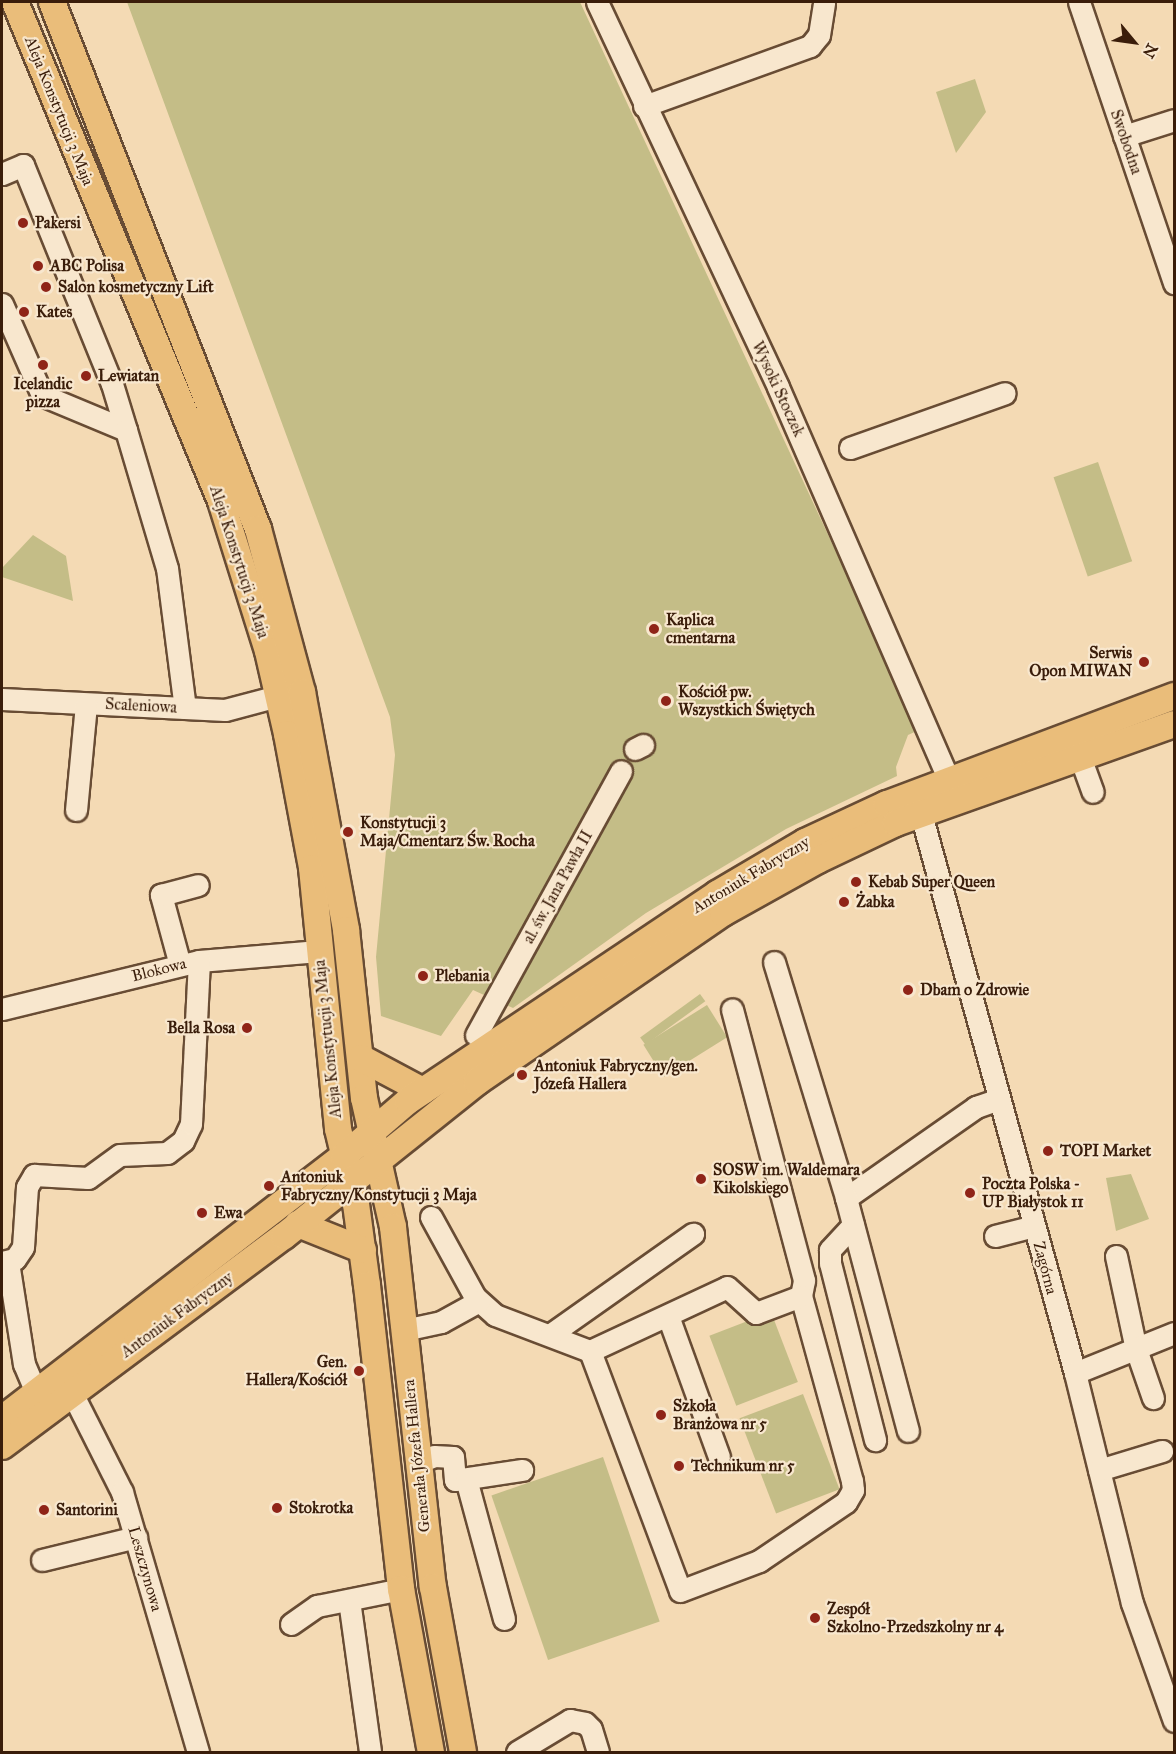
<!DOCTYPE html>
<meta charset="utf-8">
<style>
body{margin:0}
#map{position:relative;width:1176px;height:1754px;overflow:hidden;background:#f4dab4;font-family:"IM FELL Great Primer",serif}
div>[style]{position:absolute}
.green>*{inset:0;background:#c4bd87;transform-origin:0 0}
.roads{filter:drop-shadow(2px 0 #684c34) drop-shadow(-2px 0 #684c34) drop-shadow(0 2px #684c34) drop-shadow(0 -2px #684c34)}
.minor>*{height:21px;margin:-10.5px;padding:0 10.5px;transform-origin:10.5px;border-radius:10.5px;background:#f8e7ce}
.major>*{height:26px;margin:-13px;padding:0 13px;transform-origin:13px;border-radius:13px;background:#eabd7a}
.dots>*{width:16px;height:16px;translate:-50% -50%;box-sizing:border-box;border:3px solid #f8e7ce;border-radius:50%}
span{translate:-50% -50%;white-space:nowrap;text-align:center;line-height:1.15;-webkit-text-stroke:4.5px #f8e7ce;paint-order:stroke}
.street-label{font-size:16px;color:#3a1d0a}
.poi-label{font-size:16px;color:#3a1d0a;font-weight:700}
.left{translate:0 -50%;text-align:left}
.right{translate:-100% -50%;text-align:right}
.frame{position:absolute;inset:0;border:3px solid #3a1d0a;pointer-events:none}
.north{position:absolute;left:1104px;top:12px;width:60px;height:60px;-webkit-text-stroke:4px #f8e7ce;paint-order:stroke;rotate:119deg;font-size:16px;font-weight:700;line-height:24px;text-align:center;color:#3a1d0a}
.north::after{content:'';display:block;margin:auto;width:21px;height:27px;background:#3a1d0a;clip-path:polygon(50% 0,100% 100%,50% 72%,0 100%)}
</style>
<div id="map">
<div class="green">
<div style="clip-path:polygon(127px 2px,580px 2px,919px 730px,908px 735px,896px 767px,897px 776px,786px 829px,646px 913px,513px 1008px,473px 990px,441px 1036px,381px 1016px,376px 957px,395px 755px,390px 717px)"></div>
<div style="clip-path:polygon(975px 79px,986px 112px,956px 153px,936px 92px)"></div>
<div style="left:1098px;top:462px;width:105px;height:47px;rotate:71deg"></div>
<div style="clip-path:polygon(33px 535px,66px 556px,73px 601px,2px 577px,2px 568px)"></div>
<div style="left:700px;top:994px;width:9px;height:74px;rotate:54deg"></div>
<div style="left:707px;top:1005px;width:38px;height:75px;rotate:58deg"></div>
<div style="clip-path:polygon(1131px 1174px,1149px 1219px,1116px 1231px,1106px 1178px)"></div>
<div style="left:771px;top:1312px;width:75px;height:66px;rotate:69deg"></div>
<div style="left:803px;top:1394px;width:102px;height:68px;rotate:69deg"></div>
<div style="left:603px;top:1457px;width:174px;height:118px;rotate:71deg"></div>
</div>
<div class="roads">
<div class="minor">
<div style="left:597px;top:2px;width:425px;rotate:64.8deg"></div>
<div style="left:778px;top:387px;width:430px;rotate:66.5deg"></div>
<div style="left:1079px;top:2px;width:297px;rotate:71.3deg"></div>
<div style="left:644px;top:106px;width:177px;rotate:-19.9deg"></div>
<div style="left:810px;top:46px;width:14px;rotate:-51deg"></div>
<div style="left:819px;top:35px;width:33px;rotate:-81deg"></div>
<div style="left:1124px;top:136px;width:52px;rotate:-17.7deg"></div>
<div style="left:2px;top:174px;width:23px;rotate:-23deg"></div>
<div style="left:23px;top:165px;width:236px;rotate:67.9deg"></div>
<div style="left:112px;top:384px;width:48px;rotate:73.1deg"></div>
<div style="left:2px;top:304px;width:99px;rotate:66.3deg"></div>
<div style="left:42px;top:395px;width:91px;rotate:22.6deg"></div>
<div style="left:126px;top:430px;width:144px;rotate:73.5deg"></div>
<div style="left:167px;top:568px;width:141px;rotate:82.7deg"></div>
<div style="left:850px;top:448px;width:164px;rotate:-19.5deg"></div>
<div style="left:2px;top:699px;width:223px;rotate:2.8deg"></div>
<div style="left:225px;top:710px;width:55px;rotate:-14.8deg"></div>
<div style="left:635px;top:749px;width:9px;rotate:-27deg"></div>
<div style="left:1080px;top:757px;width:37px;rotate:70deg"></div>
<div style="left:76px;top:810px;width:106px;rotate:-84.6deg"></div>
<div style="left:921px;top:814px;width:580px;rotate:74.6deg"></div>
<div style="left:1075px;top:1373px;width:237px;rotate:76.1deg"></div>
<div style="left:1132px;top:1603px;width:125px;rotate:70.4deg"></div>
<div style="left:774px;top:962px;width:247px;rotate:73deg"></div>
<div style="left:846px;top:1198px;width:159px;rotate:-35deg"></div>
<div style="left:976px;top:1107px;width:24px;rotate:-19deg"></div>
<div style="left:180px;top:965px;width:73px;rotate:-105.2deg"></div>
<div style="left:161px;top:895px;width:38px;rotate:-15deg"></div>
<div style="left:2px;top:1009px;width:203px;rotate:-13.7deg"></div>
<div style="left:199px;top:961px;width:120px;rotate:-4.8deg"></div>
<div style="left:476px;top:1035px;width:301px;rotate:-61.2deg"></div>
<div style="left:846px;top:1198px;width:241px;rotate:75.1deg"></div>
<div style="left:431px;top:1217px;width:91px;rotate:61.2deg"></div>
<div style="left:475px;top:1297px;width:27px;rotate:42deg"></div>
<div style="left:495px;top:1315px;width:102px;rotate:20.8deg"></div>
<div style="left:590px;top:1351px;width:256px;rotate:69.4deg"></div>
<div style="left:680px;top:1591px;width:85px;rotate:-20.8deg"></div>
<div style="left:759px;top:1561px;width:105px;rotate:-34.1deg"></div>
<div style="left:846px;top:1502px;width:14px;rotate:-60deg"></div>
<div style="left:853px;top:1490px;width:9px;rotate:-96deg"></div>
<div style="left:852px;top:1481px;width:192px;rotate:-105.4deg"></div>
<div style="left:801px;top:1296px;width:16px;rotate:-79deg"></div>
<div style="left:804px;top:1280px;width:280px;rotate:-104.9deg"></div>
<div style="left:853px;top:1225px;width:34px;rotate:133deg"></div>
<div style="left:830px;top:1250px;width:13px;rotate:90deg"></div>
<div style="left:830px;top:1263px;width:183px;rotate:75.7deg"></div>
<div style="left:995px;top:1236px;width:40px;rotate:-14.4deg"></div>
<div style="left:1116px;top:1256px;width:95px;rotate:77.9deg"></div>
<div style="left:1136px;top:1349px;width:52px;rotate:70.9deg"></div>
<div style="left:2px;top:1262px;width:13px;rotate:-13deg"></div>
<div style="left:15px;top:1259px;width:14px;rotate:-56deg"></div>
<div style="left:23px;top:1247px;width:60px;rotate:-86.2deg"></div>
<div style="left:27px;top:1187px;width:14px;rotate:-60deg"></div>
<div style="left:34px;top:1175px;width:54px;rotate:3.2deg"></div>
<div style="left:88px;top:1178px;width:39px;rotate:-36deg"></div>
<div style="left:120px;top:1155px;width:47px;rotate:-2.4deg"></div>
<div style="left:167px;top:1153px;width:20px;rotate:-37deg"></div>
<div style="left:183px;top:1141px;width:19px;rotate:-65deg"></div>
<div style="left:191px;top:1124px;width:163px;rotate:-87.2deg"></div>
<div style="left:8px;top:1262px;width:103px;rotate:81.1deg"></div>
<div style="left:24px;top:1364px;width:30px;rotate:67deg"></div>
<div style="left:668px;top:1316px;width:150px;rotate:70.1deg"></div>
<div style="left:404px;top:1330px;width:38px;rotate:-12deg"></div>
<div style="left:441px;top:1322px;width:43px;rotate:-28.9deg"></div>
<div style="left:551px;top:1334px;width:174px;rotate:-35.2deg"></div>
<div style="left:590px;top:1351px;width:151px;rotate:-25deg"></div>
<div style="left:727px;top:1287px;width:39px;rotate:42deg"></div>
<div style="left:756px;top:1313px;width:48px;rotate:-20.7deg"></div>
<div style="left:1075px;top:1373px;width:107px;rotate:-22deg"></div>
<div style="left:72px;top:1393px;width:111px;rotate:63.2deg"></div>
<div style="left:122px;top:1492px;width:271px;rotate:73.7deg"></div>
<div style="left:417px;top:1463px;width:18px;rotate:-22deg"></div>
<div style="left:434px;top:1456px;width:19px;rotate:3deg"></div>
<div style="left:453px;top:1457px;width:23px;rotate:85deg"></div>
<div style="left:455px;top:1480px;width:68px;rotate:-8.5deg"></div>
<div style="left:1099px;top:1470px;width:66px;rotate:-16.8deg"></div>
<div style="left:466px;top:1479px;width:145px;rotate:74.8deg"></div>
<div style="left:42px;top:1560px;width:97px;rotate:-13.7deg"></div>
<div style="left:349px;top:1600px;width:153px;rotate:82.1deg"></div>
<div style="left:291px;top:1624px;width:32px;rotate:-35deg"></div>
<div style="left:317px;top:1606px;width:86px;rotate:-11.4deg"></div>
<div style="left:517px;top:1752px;width:62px;rotate:-31.1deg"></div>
<div style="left:570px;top:1720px;width:15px;rotate:11deg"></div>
<div style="left:585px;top:1723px;width:8px;rotate:45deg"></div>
<div style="left:591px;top:1729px;width:24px;rotate:73deg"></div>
</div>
<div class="major">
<div style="left:15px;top:2px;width:540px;rotate:67.57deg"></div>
<div style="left:221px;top:501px;width:157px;rotate:72.6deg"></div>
<div style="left:268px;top:651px;width:85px;rotate:77.1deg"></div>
<div style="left:287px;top:734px;width:136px;rotate:79.4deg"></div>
<div style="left:312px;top:868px;width:262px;rotate:84.3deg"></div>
<div style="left:338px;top:1129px;width:77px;rotate:76.5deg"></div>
<div style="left:356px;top:1204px;width:82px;rotate:82.3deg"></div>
<div style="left:367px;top:1285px;width:306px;rotate:83.6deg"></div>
<div style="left:401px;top:1589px;width:166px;rotate:79.6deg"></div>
<div style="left:52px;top:2px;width:566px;rotate:68.65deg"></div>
<div style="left:258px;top:529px;width:169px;rotate:74.9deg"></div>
<div style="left:302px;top:692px;width:242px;rotate:79.5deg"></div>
<div style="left:346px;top:930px;width:169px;rotate:83.9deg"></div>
<div style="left:364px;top:1098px;width:132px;rotate:77.3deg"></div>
<div style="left:393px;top:1227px;width:362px;rotate:83.7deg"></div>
<div style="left:433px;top:1587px;width:168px;rotate:79.7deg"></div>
<div style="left:361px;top:1058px;width:70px;rotate:28deg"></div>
<div style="left:298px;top:1224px;width:70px;rotate:21.8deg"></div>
<div style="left:2px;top:1419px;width:431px;rotate:-37.6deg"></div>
<div style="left:344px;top:1156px;width:84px;rotate:-40.7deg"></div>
<div style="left:408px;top:1101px;width:372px;rotate:-33.8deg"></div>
<div style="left:717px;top:894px;width:102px;rotate:-30.6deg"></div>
<div style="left:805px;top:842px;width:90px;rotate:-24.9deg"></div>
<div style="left:887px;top:804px;width:307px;rotate:-20.6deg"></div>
<div style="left:2px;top:1446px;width:352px;rotate:-36.7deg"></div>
<div style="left:284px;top:1236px;width:247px;rotate:-38.6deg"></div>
<div style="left:477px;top:1082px;width:298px;rotate:-34.5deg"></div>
<div style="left:723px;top:913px;width:109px;rotate:-29.2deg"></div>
<div style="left:818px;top:860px;width:86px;rotate:-25.4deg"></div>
<div style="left:896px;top:823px;width:295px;rotate:-19.6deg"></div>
</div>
</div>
<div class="dots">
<div style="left:23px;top:223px;background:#8f2418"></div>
<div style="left:38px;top:266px;background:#8f2418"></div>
<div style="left:46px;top:287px;background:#8f2418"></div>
<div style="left:24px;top:312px;background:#8f2418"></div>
<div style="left:43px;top:365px;background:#8f2418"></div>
<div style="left:86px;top:376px;background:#8f2418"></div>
<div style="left:654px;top:629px;background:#8f2418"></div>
<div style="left:1144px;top:662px;background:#8f2418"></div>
<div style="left:666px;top:701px;background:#8f2418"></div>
<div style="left:348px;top:832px;background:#8f2418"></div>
<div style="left:856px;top:882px;background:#8f2418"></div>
<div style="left:844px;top:902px;background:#8f2418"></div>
<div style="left:423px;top:976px;background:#8f2418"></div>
<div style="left:908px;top:990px;background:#8f2418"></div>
<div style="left:247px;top:1028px;background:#8f2418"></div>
<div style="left:522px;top:1075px;background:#8f2418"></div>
<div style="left:1048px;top:1151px;background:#8f2418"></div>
<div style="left:701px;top:1179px;background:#8f2418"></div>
<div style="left:269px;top:1186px;background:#8f2418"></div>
<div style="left:970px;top:1193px;background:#8f2418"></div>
<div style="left:202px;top:1213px;background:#8f2418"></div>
<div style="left:359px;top:1371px;background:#8f2418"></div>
<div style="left:661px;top:1415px;background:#8f2418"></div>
<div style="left:679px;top:1466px;background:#8f2418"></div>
<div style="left:277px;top:1508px;background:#8f2418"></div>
<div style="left:44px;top:1510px;background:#8f2418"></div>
<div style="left:815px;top:1618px;background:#8f2418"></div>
</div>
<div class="street-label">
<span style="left:59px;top:111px;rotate:68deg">Aleja Konstytucji 3 Maja</span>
<span style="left:1126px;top:142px;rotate:71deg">Swobodna</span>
<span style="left:778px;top:389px;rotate:65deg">Wysoki Stoczek</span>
<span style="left:239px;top:562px;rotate:72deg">Aleja Konstytucji 3 Maja</span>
<span style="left:141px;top:706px;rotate:3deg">Scaleniowa</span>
<span style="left:751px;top:875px;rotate:-31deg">Antoniuk Fabryczny</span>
<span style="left:558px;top:887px;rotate:-61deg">al. św. Jana Pawła II</span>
<span style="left:159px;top:970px;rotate:-14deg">Blokowa</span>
<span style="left:328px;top:1039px;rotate:-96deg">Aleja Konstytucji 3 Maja</span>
<span style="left:1045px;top:1268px;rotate:75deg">Zagórna</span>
<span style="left:177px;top:1315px;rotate:-36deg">Antoniuk Fabryczny</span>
<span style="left:417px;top:1456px;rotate:-96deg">Generała Józefa Hallera</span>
<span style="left:145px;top:1569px;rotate:74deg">Leszczynowa</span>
</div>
<div class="poi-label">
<span class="left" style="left:35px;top:223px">Pakersi</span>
<span class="left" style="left:50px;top:266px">ABC Polisa</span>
<span class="left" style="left:58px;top:287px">Salon kosmetyczny Lift</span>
<span class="left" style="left:36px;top:312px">Kates</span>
<span class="left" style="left:98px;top:376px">Lewiatan</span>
<span style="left:43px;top:393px">Icelandic<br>pizza</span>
<span class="left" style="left:666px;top:629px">Kaplica<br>cmentarna</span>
<span class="right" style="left:1132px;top:662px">Serwis<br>Opon MIWAN</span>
<span class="left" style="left:678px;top:701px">Kościół pw.<br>Wszystkich Świętych</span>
<span class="left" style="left:360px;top:832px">Konstytucji 3<br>Maja/Cmentarz Św. Rocha</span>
<span class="left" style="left:868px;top:882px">Kebab Super Queen</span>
<span class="left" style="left:856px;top:902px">Żabka</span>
<span class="left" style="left:435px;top:976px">Plebania</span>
<span class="left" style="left:920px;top:990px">Dbam o Zdrowie</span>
<span class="right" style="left:235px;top:1028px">Bella Rosa</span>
<span class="left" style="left:534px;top:1075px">Antoniuk Fabryczny/gen.<br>Józefa Hallera</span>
<span class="left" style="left:1060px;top:1151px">TOPI Market</span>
<span class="left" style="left:713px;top:1179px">SOSW im. Waldemara<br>Kikolskiego</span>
<span class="left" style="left:281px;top:1186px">Antoniuk<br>Fabryczny/Konstytucji 3 Maja</span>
<span class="left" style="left:982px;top:1193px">Poczta Polska -<br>UP Białystok 11</span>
<span class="left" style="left:214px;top:1213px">Ewa</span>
<span class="right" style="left:347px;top:1371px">Gen.<br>Hallera/Kościół</span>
<span class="left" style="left:673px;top:1415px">Szkoła<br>Branżowa nr 5</span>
<span class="left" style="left:691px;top:1466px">Technikum nr 5</span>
<span class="left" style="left:289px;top:1508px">Stokrotka</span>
<span class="left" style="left:56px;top:1510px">Santorini</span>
<span class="left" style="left:827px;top:1618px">Zespół<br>Szkolno-Przedszkolny nr 4</span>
</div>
<div class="frame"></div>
<div class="north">N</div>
</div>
